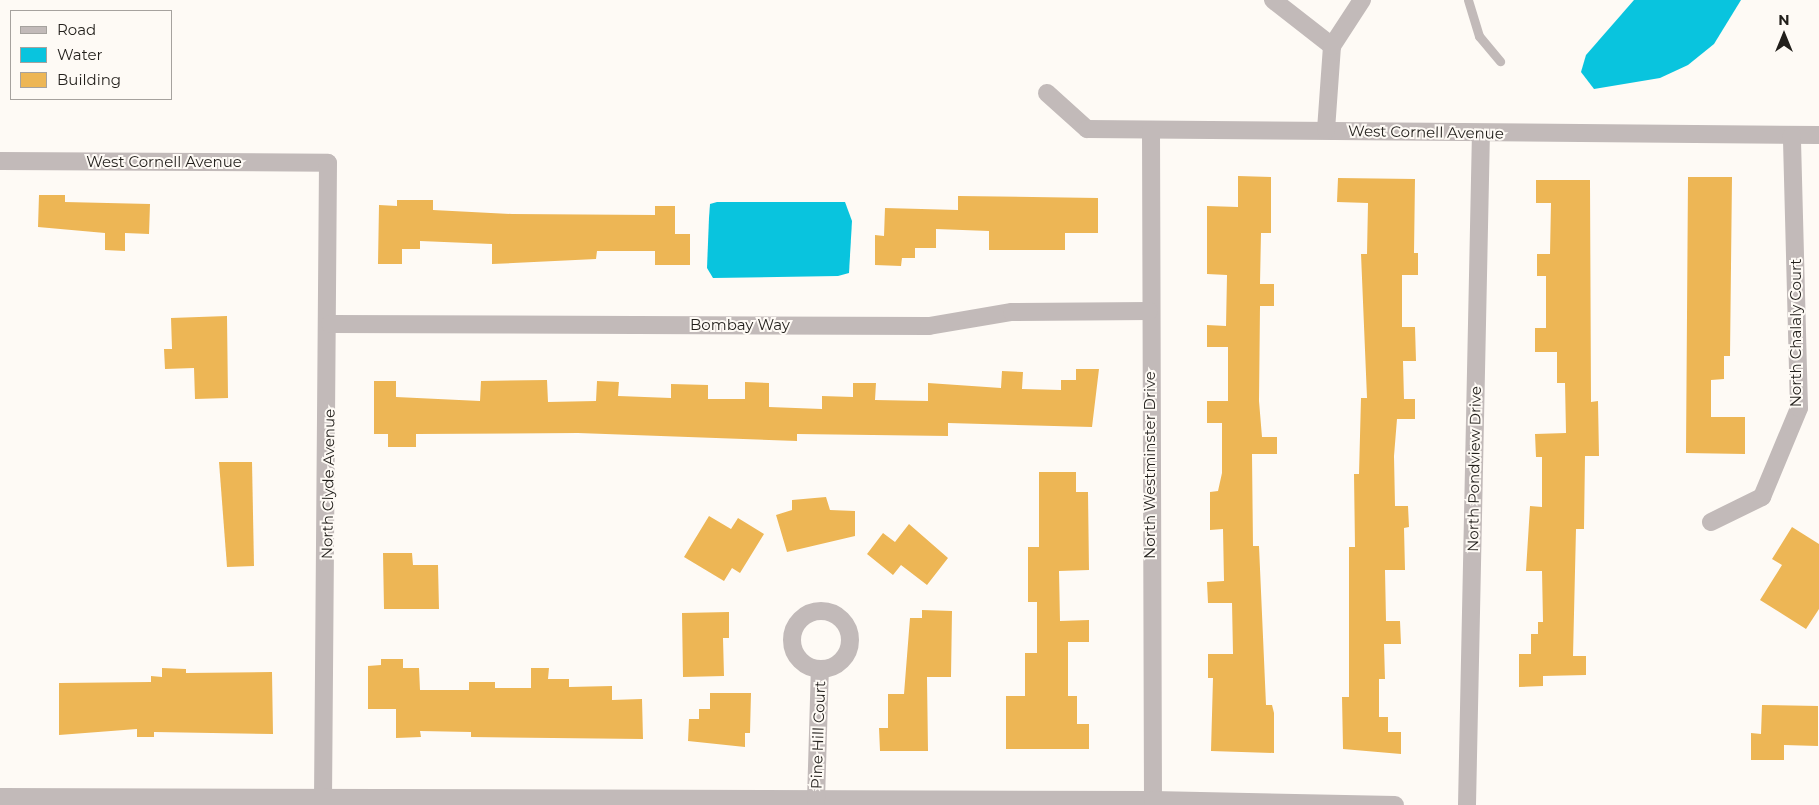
<!DOCTYPE html>
<style>
body{margin:0}
#map{position:relative;width:1819px;height:805px;overflow:hidden;background:#fefaf5;font-family:Montserrat,sans-serif}
div>[style]{position:absolute}
.water>*{inset:0;background:#09c4de}
.building>*{inset:0;background:#edb655}
.service>*{height:9px;margin:-4.5px;padding:0 4.5px;transform-origin:4.5px;border-radius:4.5px;background:#c2bab9}
.minor>*{height:18px;margin:-9px;padding:0 9px;transform-origin:9px;border-radius:9px;background:#c2bab9}
.minor>.ring{margin:-9px;padding:0;box-sizing:content-box;background:none;border:18px solid #c2bab9;border-radius:50%}
span{translate:-50% -50%;white-space:nowrap;text-align:center;line-height:1.15;-webkit-text-stroke:4px #fefaf5;paint-order:stroke}
.street-label{font-size:15px;color:#221f1b}
.legend{position:absolute;left:10px;top:10px;width:162px;height:90px;box-sizing:border-box;background:#fefaf5;border:1px solid #a6a29e;margin:0;padding:6px 9px;list-style:none;font-size:15px;color:#221f1b}
.legend li{display:flex;align-items:center;gap:10px;height:25px}
.legend b{width:25px;border:1px solid #a6a29e}
.north{position:absolute;left:1759px;top:10px;width:50px;height:50px;-webkit-text-stroke:4px #fefaf5;paint-order:stroke;rotate:0deg;font-size:14px;font-weight:700;line-height:20px;text-align:center;color:#221f1b}
.north::after{content:'';display:block;margin:auto;width:18px;height:22px;background:#221f1b;clip-path:polygon(50% 0,100% 100%,50% 72%,0 100%)}
</style>
<div id="map">
<div class="water">
<div style="clip-path:polygon(1634px 0,1741px 0,1714px 44px,1688px 65px,1660px 78px,1594px 89px,1581px 72px,1586px 55px)"></div>
<div style="clip-path:polygon(717px 202px,845px 202px,852px 221px,849px 273px,838px 276px,713px 278px,707px 268px,709px 218px,710px 204px)"></div>
</div>
<div class="building">
<div style="clip-path:polygon(1238px 176px,1271px 177px,1271px 233px,1261px 233px,1260px 284px,1274px 284px,1274px 306px,1260px 306px,1259px 401px,1262px 437px,1277px 437px,1277px 454px,1252px 454px,1253px 546px,1259px 546px,1266px 705px,1272px 705px,1274px 713px,1274px 753px,1211px 751px,1213px 678px,1208px 678px,1208px 654px,1233px 654px,1232px 603px,1208px 603px,1207px 582px,1224px 581px,1223px 529px,1210px 530px,1210px 492px,1218px 491px,1222px 473px,1222px 423px,1207px 423px,1207px 401px,1228px 401px,1228px 347px,1207px 347px,1207px 325px,1226px 326px,1227px 275px,1207px 274px,1207px 206px,1238px 207px)"></div>
<div style="clip-path:polygon(1688px 177px,1732px 177px,1730px 356px,1724px 356px,1724px 379px,1711px 380px,1711px 417px,1745px 417px,1745px 454px,1686px 453px)"></div>
<div style="clip-path:polygon(1338px 178px,1415px 179px,1414px 253px,1418px 253px,1418px 275px,1402px 275px,1402px 327px,1415px 327px,1416px 361px,1403px 361px,1404px 399px,1415px 399px,1415px 419px,1397px 419px,1394px 456px,1395px 506px,1408px 506px,1409px 527px,1404px 528px,1405px 570px,1385px 570px,1386px 621px,1400px 621px,1401px 644px,1384px 644px,1385px 679px,1379px 679px,1379px 717px,1388px 717px,1388px 732px,1401px 732px,1401px 754px,1343px 749px,1342px 697px,1349px 697px,1349px 547px,1355px 547px,1354px 474px,1359px 474px,1361px 398px,1367px 398px,1361px 254px,1367px 254px,1368px 203px,1337px 202px)"></div>
<div style="clip-path:polygon(1536px 180px,1590px 180px,1591px 402px,1598px 401px,1599px 456px,1585px 456px,1584px 529px,1576px 529px,1573px 656px,1586px 656px,1586px 675px,1543px 676px,1543px 686px,1519px 687px,1519px 654px,1531px 654px,1531px 634px,1538px 634px,1538px 622px,1543px 622px,1542px 571px,1526px 571px,1530px 506px,1542px 507px,1542px 457px,1536px 457px,1535px 434px,1566px 433px,1565px 383px,1557px 383px,1557px 352px,1535px 352px,1535px 328px,1546px 328px,1546px 276px,1537px 276px,1537px 254px,1550px 254px,1551px 203px,1536px 203px)"></div>
<div style="clip-path:polygon(39px 195px,65px 195px,65px 202px,150px 204px,149px 234px,125px 233px,125px 251px,105px 250px,105px 233px,38px 227px)"></div>
<div style="clip-path:polygon(958px 196px,1098px 198px,1098px 233px,1065px 233px,1065px 250px,989px 250px,989px 231px,936px 229px,936px 248px,915px 248px,915px 258px,902px 258px,901px 266px,875px 265px,875px 235px,884px 236px,885px 208px,958px 210px)"></div>
<div style="clip-path:polygon(397px 200px,433px 200px,433px 210px,512px 214px,655px 215px,655px 206px,675px 206px,675px 234px,690px 234px,690px 265px,655px 265px,655px 251px,597px 251px,596px 259px,492px 264px,492px 244px,420px 241px,420px 249px,402px 249px,402px 264px,378px 264px,379px 205px,397px 206px)"></div>
<div style="clip-path:polygon(227px 316px,228px 398px,195px 399px,194px 368px,165px 369px,164px 349px,172px 349px,171px 318px)"></div>
<div style="clip-path:polygon(1076px 369px,1099px 369px,1092px 427px,948px 423px,948px 436px,797px 434px,797px 441px,578px 433px,416px 434px,416px 447px,388px 447px,388px 434px,374px 434px,374px 381px,396px 381px,396px 397px,480px 401px,481px 381px,547px 380px,548px 402px,596px 401px,597px 381px,619px 382px,618px 396px,671px 398px,671px 384px,708px 385px,708px 399px,745px 399px,745px 382px,769px 383px,769px 407px,822px 409px,822px 396px,853px 397px,853px 383px,876px 383px,875px 400px,928px 401px,928px 383px,1001px 388px,1002px 371px,1023px 372px,1022px 389px,1061px 390px,1061px 380px,1076px 380px)"></div>
<div style="clip-path:polygon(219px 462px,252px 462px,254px 566px,227px 567px)"></div>
<div style="clip-path:polygon(1039px 472px,1076px 472px,1076px 492px,1088px 492px,1089px 570px,1059px 571px,1060px 621px,1089px 620px,1089px 642px,1068px 642px,1068px 696px,1077px 696px,1077px 724px,1089px 724px,1089px 749px,1006px 749px,1006px 696px,1025px 696px,1025px 653px,1037px 653px,1037px 602px,1028px 602px,1028px 547px,1039px 547px)"></div>
<div style="clip-path:polygon(826px 497px,830px 510px,855px 511px,855px 536px,787px 552px,776px 515px,792px 510px,792px 500px)"></div>
<div style="clip-path:polygon(709px 516px,731px 529px,738px 518px,764px 534px,740px 573px,732px 568px,724px 581px,684px 557px)"></div>
<div style="clip-path:polygon(909px 524px,948px 558px,927px 585px,901px 565px,893px 575px,867px 554px,883px 533px,895px 542px)"></div>
<div style="clip-path:polygon(1792px 527px,1819px 544px,1819px 609px,1806px 629px,1760px 600px,1782px 565px,1772px 559px)"></div>
<div style="clip-path:polygon(383px 553px,412px 553px,413px 565px,438px 565px,439px 609px,384px 609px)"></div>
<div style="clip-path:polygon(922px 610px,952px 611px,951px 677px,927px 677px,928px 751px,880px 751px,879px 728px,888px 728px,888px 694px,904px 694px,910px 618px,922px 618px)"></div>
<div style="clip-path:polygon(729px 612px,729px 638px,723px 638px,724px 676px,683px 677px,682px 613px)"></div>
<div style="clip-path:polygon(381px 659px,403px 659px,403px 668px,419px 668px,420px 690px,469px 690px,469px 682px,495px 682px,495px 688px,531px 688px,531px 668px,549px 668px,548px 679px,569px 679px,569px 687px,612px 686px,612px 700px,642px 699px,643px 739px,471px 737px,471px 732px,420px 731px,421px 737px,396px 738px,396px 709px,368px 709px,368px 666px,381px 665px)"></div>
<div style="clip-path:polygon(162px 668px,186px 669px,186px 673px,272px 672px,273px 734px,154px 732px,154px 737px,137px 737px,137px 729px,59px 735px,59px 683px,151px 682px,151px 676px,162px 677px)"></div>
<div style="clip-path:polygon(710px 693px,751px 693px,750px 733px,745px 733px,745px 747px,688px 741px,689px 719px,699px 719px,699px 709px,710px 709px)"></div>
<div style="clip-path:polygon(1762px 705px,1818px 706px,1818px 746px,1784px 745px,1784px 760px,1751px 760px,1751px 733px,1761px 734px)"></div>
</div>
<div class="service">
<div style="left:1468px;top:0;width:38px;rotate:73deg"></div>
<div style="left:1479px;top:36px;width:33px;rotate:50deg"></div>
</div>
<div class="minor">
<div style="left:1273px;top:0;width:75px;rotate:37.9deg"></div>
<div style="left:1047px;top:93px;width:54px;rotate:42deg"></div>
<div style="left:1087px;top:129px;width:732px;rotate:0.47deg"></div>
<div style="left:1151px;top:130px;width:670px;rotate:89.83deg"></div>
<div style="left:1326px;top:130px;width:84px;rotate:-85.9deg"></div>
<div style="left:1332px;top:46px;width:55px;rotate:-56.9deg"></div>
<div style="left:0;top:161px;width:328px;rotate:0.3deg"></div>
<div style="left:328px;top:163px;width:642px;rotate:90.45deg"></div>
<div style="left:330px;top:324px;width:599px;rotate:0.19deg"></div>
<div style="left:929px;top:326px;width:84px;rotate:-9.6deg"></div>
<div style="left:1012px;top:312px;width:137px;rotate:-0.4deg"></div>
<div style="left:1711px;top:522px;width:57px;rotate:-26.1deg"></div>
<div style="left:1762px;top:497px;width:96px;rotate:-67.4deg"></div>
<div style="left:1799px;top:408px;width:273px;rotate:-91.5deg"></div>
<div class="ring" style="left:792px;top:611px;width:40px;height:40px"></div>
<div style="left:0;top:797px;width:1153px;rotate:0.15deg"></div>
<div style="left:1153px;top:800px;width:242px;rotate:1.2deg"></div>
<div style="left:816px;top:800px;width:131px;rotate:-88.3deg"></div>
<div style="left:1467px;top:805px;width:672px;rotate:-88.81deg"></div>
</div>
<div class="street-label">
<span style="left:1426px;top:132px;rotate:1deg">West Cornell Avenue</span>
<span style="left:164px;top:162px">West Cornell Avenue</span>
<span style="left:740px;top:325px">Bombay Way</span>
<span style="left:1796px;top:333px;rotate:-90deg">North Chalaly Court</span>
<span style="left:1150px;top:465px;rotate:-90deg">North Westminster Drive</span>
<span style="left:1474px;top:469px;rotate:-89deg">North Pondview Drive</span>
<span style="left:328px;top:484px;rotate:-89deg">North Clyde Avenue</span>
<span style="left:818px;top:735px;rotate:-88deg">Pine Hill Court</span>
</div>
<ul class="legend">
<li><b style="height:6px;background:#c2bab9"></b>Road</li>
<li><b style="height:14px;background:#09c4de"></b>Water</li>
<li><b style="height:14px;background:#edb655"></b>Building</li>
</ul>
<div class="north">N</div>
</div>
